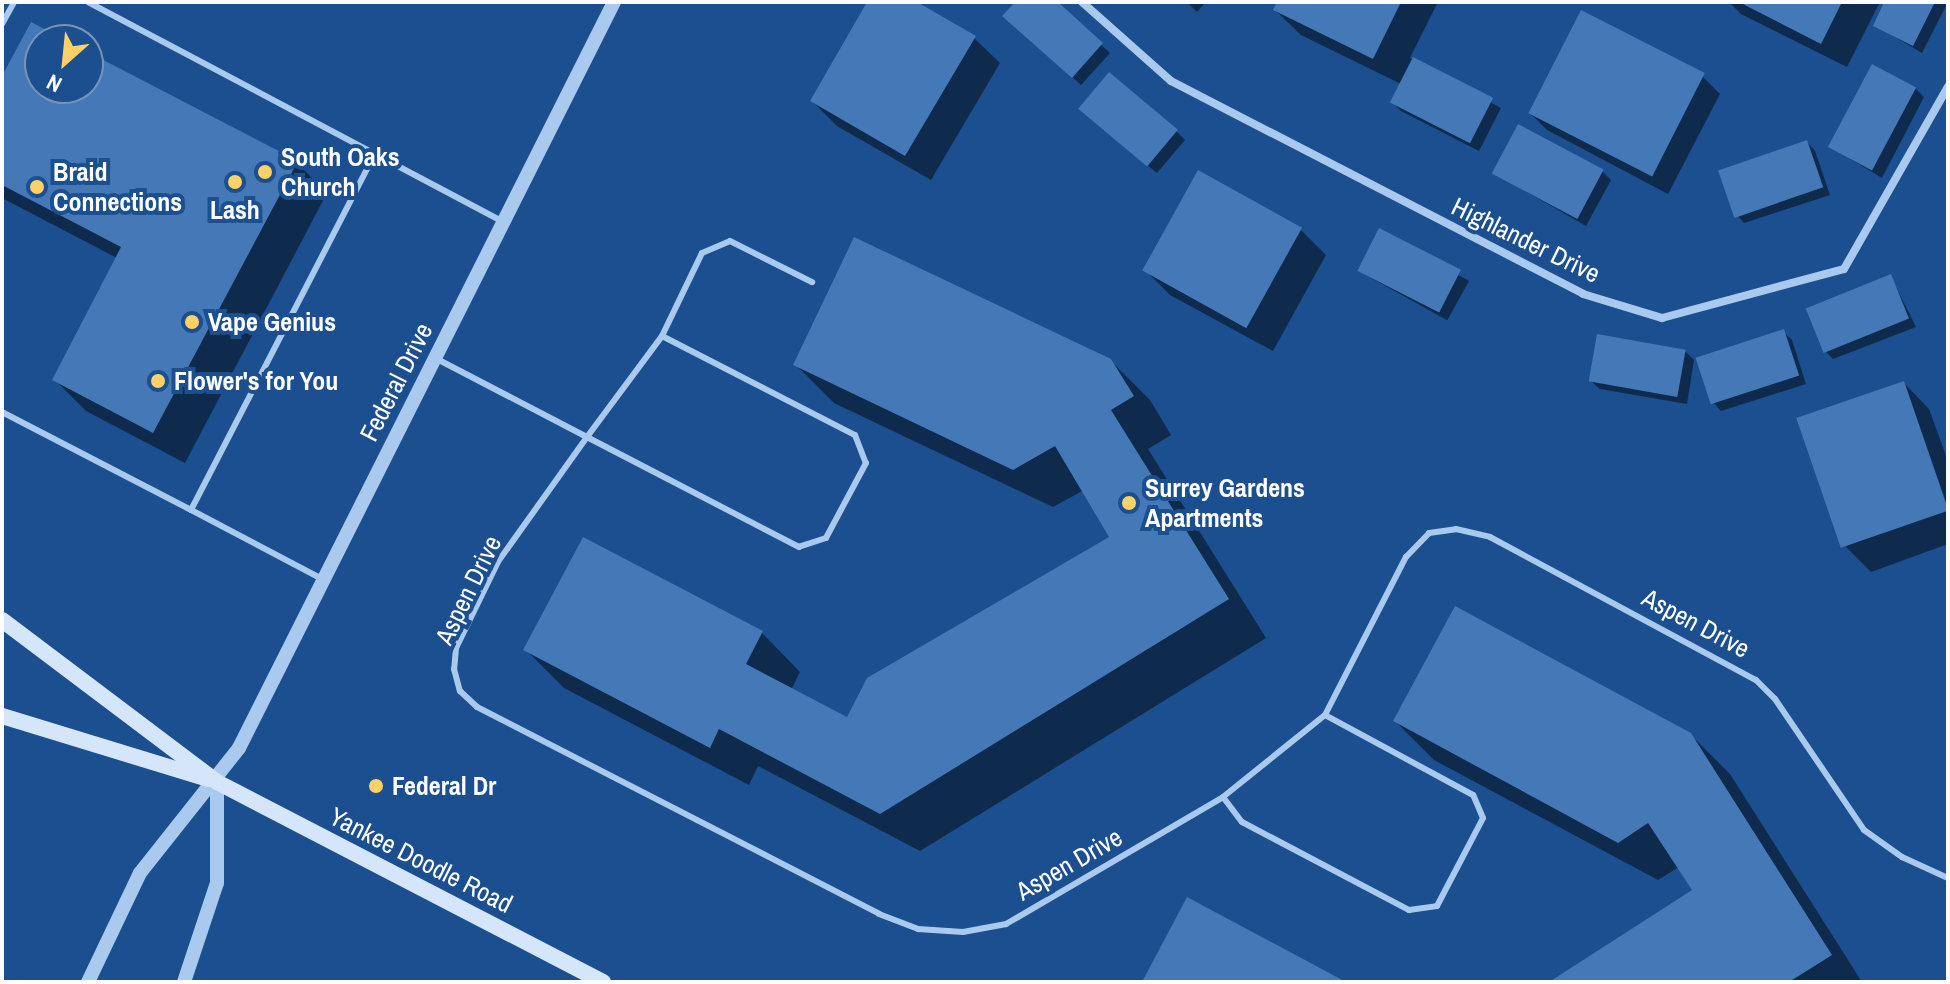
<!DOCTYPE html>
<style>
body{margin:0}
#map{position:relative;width:1950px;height:984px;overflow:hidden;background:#1b4f8f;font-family:"Archivo Narrow",sans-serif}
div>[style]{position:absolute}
.shadow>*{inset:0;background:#0007;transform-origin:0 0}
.building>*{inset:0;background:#4478b7;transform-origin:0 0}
.service>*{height:6px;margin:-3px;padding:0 3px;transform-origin:3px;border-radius:3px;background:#a9c9ee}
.minor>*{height:8px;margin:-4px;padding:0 4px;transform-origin:4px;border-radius:4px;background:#a9c9ee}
.tertiary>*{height:14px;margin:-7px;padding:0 7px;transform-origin:7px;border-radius:7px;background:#a9c9ee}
.secondary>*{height:16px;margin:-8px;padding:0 8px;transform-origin:8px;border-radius:8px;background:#d6e6fa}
.dots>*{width:22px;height:22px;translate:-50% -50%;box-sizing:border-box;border:4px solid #1b4f8f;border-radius:50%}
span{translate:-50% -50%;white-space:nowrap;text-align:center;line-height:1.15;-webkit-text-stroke:8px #1b4f8f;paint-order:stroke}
.poi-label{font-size:26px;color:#fff;font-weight:700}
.left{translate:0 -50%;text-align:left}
.street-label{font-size:26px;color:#fff}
.frame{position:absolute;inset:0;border:4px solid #fff;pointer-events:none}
.north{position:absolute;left:24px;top:24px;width:80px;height:80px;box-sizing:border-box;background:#1b4f8f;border:2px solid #7695bc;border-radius:50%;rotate:207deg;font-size:22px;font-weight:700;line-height:32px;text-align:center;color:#fff}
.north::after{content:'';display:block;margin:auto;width:28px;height:36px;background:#ffd166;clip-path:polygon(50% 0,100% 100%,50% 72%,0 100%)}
</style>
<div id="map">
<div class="shadow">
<div style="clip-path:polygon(870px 2px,913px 2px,974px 38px,1000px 63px,931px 180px,837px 126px,812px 101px)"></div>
<div style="clip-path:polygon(1018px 2px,1055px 2px,1110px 53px,1081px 85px,1014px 25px)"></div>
<div style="clip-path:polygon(1187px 2px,1206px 2px,1197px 12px)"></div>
<div style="clip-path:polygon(1279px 2px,1438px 2px,1410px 58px,1501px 108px,1479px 151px,1401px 111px,1392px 102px,1401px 84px,1301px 35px,1275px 10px)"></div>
<div style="clip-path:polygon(1729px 2px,1880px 2px,1847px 67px,1741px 14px)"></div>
<div style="clip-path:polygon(1887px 2px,1948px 2px,1922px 53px,1875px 25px)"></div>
<div style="clip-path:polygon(31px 25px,60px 40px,40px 40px,40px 88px,88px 88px,88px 54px,296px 162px,327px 193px,185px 463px,86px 411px,55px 380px,117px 258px,2px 198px,2px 80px)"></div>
<div style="clip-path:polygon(1702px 76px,1720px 94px,1668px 194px,1547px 130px,1530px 113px)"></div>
<div style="clip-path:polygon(1915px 88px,1924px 97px,1882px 178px,1832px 148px)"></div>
<div style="clip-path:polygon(1090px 117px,1176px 131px,1185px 140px,1157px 173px)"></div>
<div style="clip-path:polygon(1807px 142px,1815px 151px,1830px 195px,1744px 223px,1736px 214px)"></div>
<div style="clip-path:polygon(1602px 171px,1611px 180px,1586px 226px,1494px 173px)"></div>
<div style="clip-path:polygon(1301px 230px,1326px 255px,1273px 351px,1170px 295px,1145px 270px)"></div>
<div style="left:1379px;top:231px;width:103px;height:45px;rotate:29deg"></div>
<div style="clip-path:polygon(1891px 277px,1916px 327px,1833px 359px,1824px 350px)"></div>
<div style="clip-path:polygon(1783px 332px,1792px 340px,1806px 384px,1721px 411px,1713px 402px)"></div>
<div style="clip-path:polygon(1685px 351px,1694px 360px,1687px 404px,1600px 389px,1591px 381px)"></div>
<div style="clip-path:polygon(1110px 360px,1150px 400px,1171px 435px,1148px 449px,1266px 638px,920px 851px,758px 766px,749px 785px,564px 688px,526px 650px,762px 633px,800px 672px,791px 690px,847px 719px,1112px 538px,1084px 490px,1053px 507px,834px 403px,796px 365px)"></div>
<div style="clip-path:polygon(1904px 383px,1929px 409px,1948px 461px,1948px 544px,1871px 572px,1846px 547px)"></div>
<div style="clip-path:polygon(1395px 721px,1690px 734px,1730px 774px,1862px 982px,1553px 982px,1695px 891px,1679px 867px,1658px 880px,1434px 760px)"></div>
</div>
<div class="building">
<div style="clip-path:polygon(867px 2px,917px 2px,976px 36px,905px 156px,810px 101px)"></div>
<div style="clip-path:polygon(1015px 2px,1058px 2px,1103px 43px,1072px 78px,1002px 16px)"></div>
<div style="clip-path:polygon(1277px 2px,1401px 2px,1373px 59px,1273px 10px)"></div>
<div style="clip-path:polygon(1739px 2px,1842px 2px,1821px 44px)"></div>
<div style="clip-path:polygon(1884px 2px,1935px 2px,1913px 46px,1873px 26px)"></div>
<div style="left:1581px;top:10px;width:139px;height:116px;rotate:27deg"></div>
<div style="clip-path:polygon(31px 22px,65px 40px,40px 40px,40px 88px,88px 88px,88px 52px,298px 161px,153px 433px,52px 380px,121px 247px,2px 185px,2px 76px)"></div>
<div style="left:1413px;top:57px;width:90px;height:51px;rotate:27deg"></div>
<div style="left:1872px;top:64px;width:50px;height:94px;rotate:28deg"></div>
<div style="left:1109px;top:72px;width:90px;height:48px;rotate:40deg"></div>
<div style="left:1518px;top:124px;width:97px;height:56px;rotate:28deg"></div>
<div style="left:1807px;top:140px;width:50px;height:94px;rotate:71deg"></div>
<div style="left:1198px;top:170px;width:119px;height:115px;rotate:29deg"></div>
<div style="left:1379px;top:228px;width:92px;height:48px;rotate:27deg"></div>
<div style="clip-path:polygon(854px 237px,1111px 359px,1134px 396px,1111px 410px,1229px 599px,880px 814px,719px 729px,710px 748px,523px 650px,583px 537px,763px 631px,746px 664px,847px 717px,867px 678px,1109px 537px,1055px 446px,1013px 470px,793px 365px)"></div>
<div style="left:1891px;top:274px;width:48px;height:92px;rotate:68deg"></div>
<div style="left:1784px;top:329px;width:49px;height:93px;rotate:72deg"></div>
<div style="left:1597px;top:334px;width:90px;height:48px;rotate:10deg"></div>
<div style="left:1904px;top:381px;width:137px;height:114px;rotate:71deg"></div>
<div style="clip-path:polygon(1455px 606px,1691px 733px,1832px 955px,1789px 982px,1549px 982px,1692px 890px,1648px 823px,1618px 843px,1393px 721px)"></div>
<div style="clip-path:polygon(1187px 897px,1346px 982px,1142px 982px)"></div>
</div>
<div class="service">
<div style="left:88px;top:2px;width:468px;rotate:27.9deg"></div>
<div style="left:2px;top:24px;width:25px;rotate:-61deg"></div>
<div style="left:662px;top:336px;width:217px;rotate:27.2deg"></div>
<div style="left:855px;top:435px;width:30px;rotate:69deg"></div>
<div style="left:866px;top:463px;width:85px;rotate:118.1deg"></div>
<div style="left:826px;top:538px;width:28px;rotate:162deg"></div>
<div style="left:799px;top:547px;width:239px;rotate:-152.6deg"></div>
<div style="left:587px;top:437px;width:126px;rotate:-53.4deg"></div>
<div style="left:662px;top:336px;width:92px;rotate:-64.3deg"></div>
<div style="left:702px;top:253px;width:30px;rotate:-23deg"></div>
<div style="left:730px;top:241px;width:92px;rotate:26.6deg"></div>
<div style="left:437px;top:359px;width:169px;rotate:27.5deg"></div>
<div style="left:587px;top:437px;width:153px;rotate:125.5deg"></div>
<div style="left:498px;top:562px;width:96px;rotate:116deg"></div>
<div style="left:456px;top:648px;width:21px;rotate:95deg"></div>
<div style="left:454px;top:669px;width:23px;rotate:75deg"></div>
<div style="left:460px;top:691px;width:23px;rotate:43deg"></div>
<div style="left:477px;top:707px;width:452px;rotate:27.2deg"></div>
<div style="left:879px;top:914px;width:42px;rotate:21deg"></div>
<div style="left:918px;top:929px;width:45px;rotate:3.8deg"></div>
<div style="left:963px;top:932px;width:44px;rotate:-10.5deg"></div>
<div style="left:1006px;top:924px;width:251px;rotate:-30.3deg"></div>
<div style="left:1223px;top:797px;width:131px;rotate:-38.8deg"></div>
<div style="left:1325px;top:715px;width:178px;rotate:-62.9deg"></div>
<div style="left:1406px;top:557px;width:33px;rotate:-46deg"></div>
<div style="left:1429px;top:533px;width:27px;rotate:-8deg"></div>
<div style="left:1456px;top:529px;width:35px;rotate:13deg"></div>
<div style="left:1490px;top:537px;width:302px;rotate:28.3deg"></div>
<div style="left:1756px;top:680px;width:27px;rotate:45deg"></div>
<div style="left:1775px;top:699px;width:158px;rotate:55.8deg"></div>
<div style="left:1864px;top:830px;width:47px;rotate:35.4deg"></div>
<div style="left:1902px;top:857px;width:51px;rotate:24.5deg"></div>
<div style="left:2px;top:412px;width:213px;rotate:27.4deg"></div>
<div style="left:324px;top:580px;width:150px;rotate:-152.2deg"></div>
<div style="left:191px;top:510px;width:401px;rotate:-62.7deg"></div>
<div style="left:1223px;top:797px;width:31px;rotate:53deg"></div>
<div style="left:1242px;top:822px;width:189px;rotate:27.8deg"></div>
<div style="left:1409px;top:910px;width:28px;rotate:-8deg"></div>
<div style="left:1437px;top:906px;width:99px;rotate:-62.4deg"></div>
<div style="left:1483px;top:818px;width:25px;rotate:-113deg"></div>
<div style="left:1473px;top:795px;width:168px;rotate:-151.6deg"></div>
</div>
<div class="minor">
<div style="left:1082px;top:2px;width:119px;rotate:41.6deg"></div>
<div style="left:1171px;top:81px;width:464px;rotate:27.3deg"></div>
<div style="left:1583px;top:294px;width:83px;rotate:16.9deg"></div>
<div style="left:1662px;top:318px;width:188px;rotate:-15.1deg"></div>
<div style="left:1844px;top:269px;width:210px;rotate:-60.3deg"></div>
</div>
<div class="tertiary">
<div style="left:88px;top:982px;width:121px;rotate:-64.5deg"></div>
<div style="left:140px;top:873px;width:159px;rotate:-51.6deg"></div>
<div style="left:239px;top:748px;width:835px;rotate:-63.31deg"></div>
<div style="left:184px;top:982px;width:104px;rotate:-71.6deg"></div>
<div style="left:217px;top:883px;width:101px;rotate:-90deg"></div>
</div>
<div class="secondary">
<div style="left:2px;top:620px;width:269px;rotate:37deg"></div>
<div style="left:217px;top:782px;width:435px;rotate:27.4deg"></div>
<div style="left:2px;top:716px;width:215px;rotate:17deg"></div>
</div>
<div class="dots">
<div style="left:265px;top:172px;background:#ffd166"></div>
<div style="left:235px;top:182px;background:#ffd166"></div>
<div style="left:37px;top:187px;background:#ffd166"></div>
<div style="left:192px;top:322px;background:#ffd166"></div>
<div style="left:158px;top:381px;background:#ffd166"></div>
<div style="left:1129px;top:503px;background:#ffd166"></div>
<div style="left:376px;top:786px;background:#ffd166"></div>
</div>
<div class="poi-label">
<span class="left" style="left:281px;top:172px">South Oaks<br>Church</span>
<span class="left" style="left:53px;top:187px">Braid<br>Connections</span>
<span style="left:235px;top:210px">Lash</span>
<span class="left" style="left:208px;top:322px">Vape Genius</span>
<span class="left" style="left:174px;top:381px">Flower's for You</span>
<span class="left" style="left:1145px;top:503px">Surrey Gardens<br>Apartments</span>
<span class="left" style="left:392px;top:786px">Federal Dr</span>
</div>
<div class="street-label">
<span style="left:1526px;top:240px;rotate:26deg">Highlander Drive</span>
<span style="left:396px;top:382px;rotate:-63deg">Federal Drive</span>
<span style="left:468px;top:590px;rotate:-64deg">Aspen Drive</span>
<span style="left:1696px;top:623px;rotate:28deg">Aspen Drive</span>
<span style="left:421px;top:860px;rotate:27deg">Yankee Doodle Road</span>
<span style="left:1069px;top:864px;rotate:-30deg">Aspen Drive</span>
</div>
<div class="frame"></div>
<div class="north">N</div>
</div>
